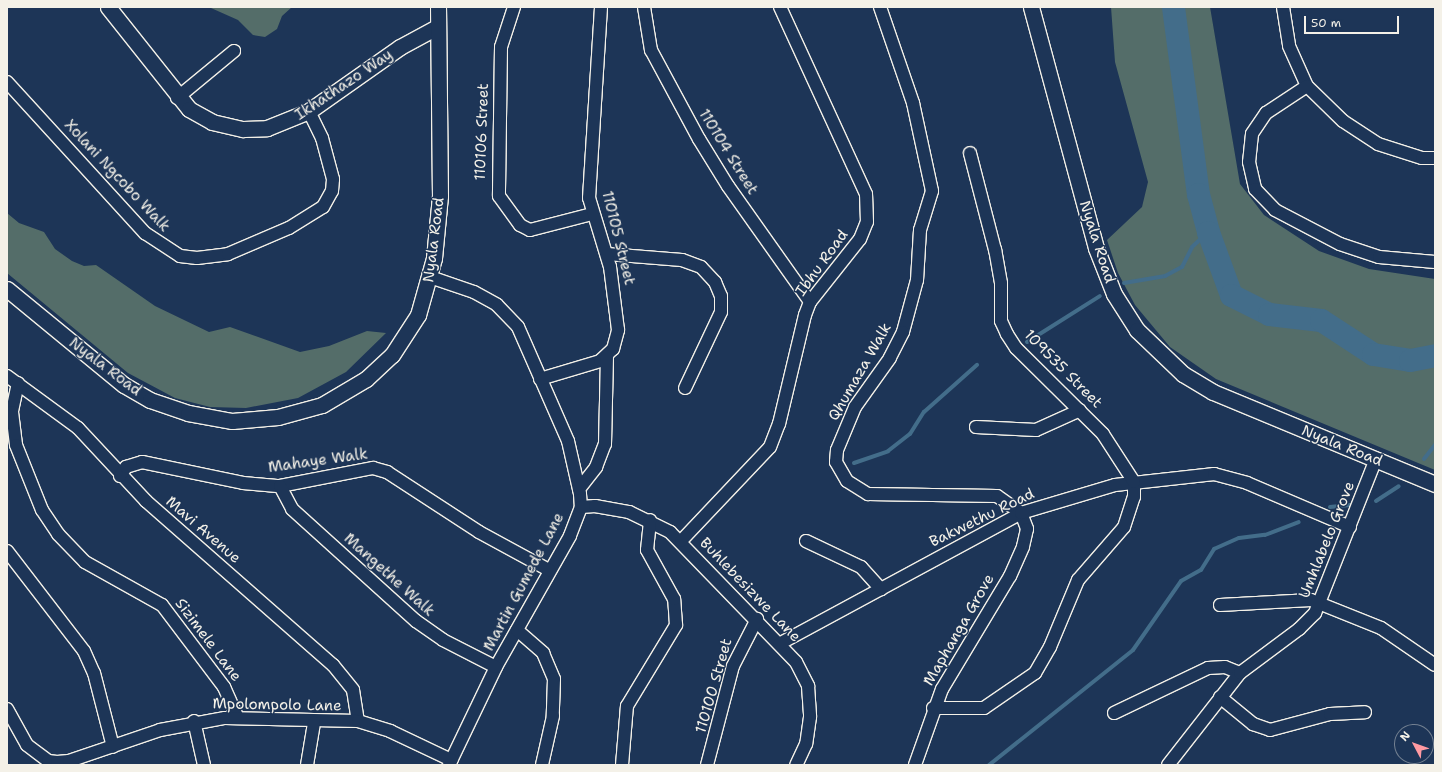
<!DOCTYPE html>
<style>
body{margin:0}
#map{position:relative;width:1442px;height:772px;overflow:hidden;background:#1d3557;font-family:"Shantell Sans",sans-serif}
div>[style]{position:absolute}
.green>*{inset:0;background:#546d69}
.stream>*{height:4px;margin:-2px;padding:0 2px;transform-origin:2px;border-radius:2px;background:#436d8a}
.river>*{height:23px;margin:-11.5px;padding:0 11.5px;transform-origin:11.5px;border-radius:11.5px;background:#436d8a}
.roads{filter:drop-shadow(1px 0 #f4f1e8) drop-shadow(-1px 0 #f4f1e8) drop-shadow(0 1px #f4f1e8) drop-shadow(0 -1px #f4f1e8)}
.minor>*{height:12px;margin:-6px;padding:0 6px;transform-origin:6px;border-radius:6px;background:#1d3557}
.tertiary>*{height:15px;margin:-7.5px;padding:0 7.5px;transform-origin:7.5px;border-radius:7.5px;background:#1d3557}
span{translate:-50% -50%;white-space:nowrap;text-align:center;line-height:1.15;-webkit-text-stroke:3px #1d3557;paint-order:stroke}
.street-label{font-size:15px;color:#f4f1e8}
.frame{position:absolute;inset:0;border:8px solid #f4f1e8;pointer-events:none}
.north{position:absolute;left:1394px;top:724px;width:40px;height:40px;box-sizing:border-box;background:#1d3557;border:1px solid #738091;border-radius:50%;rotate:311deg;font-size:11px;font-weight:700;line-height:16px;text-align:center;color:#f4f1e8}
.north::after{content:'';display:block;margin:auto;width:14px;height:18px;background:#ff9aa2;clip-path:polygon(50% 0,100% 100%,50% 72%,0 100%)}
.scale{position:absolute;left:1304px;top:16px;width:95px;height:18px;box-sizing:border-box;border:2px solid #f4f1e8;border-top:0;padding-left:5px;font-size:12px;line-height:14px;white-space:nowrap;color:#f4f1e8;-webkit-text-stroke:3px #1d3557;paint-order:stroke}
</style>
<div id="map">
<div class="green">
<div style="clip-path:polygon(192px 7px,292px 7px,282px 16px,277px 29px,265px 37px,253px 35px,238px 20px,211px 8px)"></div>
<div style="clip-path:polygon(1111px 7px,1210px 7px,1240px 184px,1264px 215px,1319px 251px,1369px 269px,1435px 279px,1435px 470px,1216px 379px,1170px 347px,1135px 305px,1118px 273px,1107px 240px,1142px 207px,1148px 182px,1115px 62px)"></div>
<div style="clip-path:polygon(7px 213px,19px 223px,44px 232px,55px 249px,72px 261px,84px 266px,96px 265px,155px 306px,209px 332px,230px 327px,300px 352px,329px 346px,367px 331px,386px 333px,346px 372px,298px 398px,246px 408px,210px 407px,175px 398px,128px 373px,7px 273px)"></div>
</div>
<div class="stream">
<div style="left:1124px;top:283px;width:42px;rotate:-9.7deg"></div>
<div style="left:1165px;top:276px;width:19px;rotate:-28deg"></div>
<div style="left:1182px;top:267px;width:22px;rotate:-63deg"></div>
<div style="left:1192px;top:247px;width:22px;rotate:-43deg"></div>
<div style="left:1027px;top:342px;width:86px;rotate:-32.2deg"></div>
<div style="left:1424px;top:459px;width:18px;rotate:-52deg"></div>
<div style="left:854px;top:463px;width:36px;rotate:-19deg"></div>
<div style="left:888px;top:451px;width:28px;rotate:-38deg"></div>
<div style="left:910px;top:434px;width:26px;rotate:-58deg"></div>
<div style="left:924px;top:412px;width:71px;rotate:-41.6deg"></div>
<div style="left:1376px;top:501px;width:27px;rotate:-33deg"></div>
<div style="left:1330px;top:507px;width:20px;rotate:-6deg"></div>
<div style="left:989px;top:765px;width:184px;rotate:-38.6deg"></div>
<div style="left:1133px;top:650px;width:84px;rotate:-55.2deg"></div>
<div style="left:1181px;top:581px;width:23px;rotate:-29deg"></div>
<div style="left:1201px;top:570px;width:25px;rotate:-58deg"></div>
<div style="left:1214px;top:549px;width:27px;rotate:-24deg"></div>
<div style="left:1239px;top:538px;width:26px;rotate:-7deg"></div>
<div style="left:1265px;top:535px;width:36px;rotate:-21deg"></div>
</div>
<div class="river">
<div style="left:1173px;top:7px;width:189px;rotate:82.4deg"></div>
<div style="left:1198px;top:194px;width:39px;rotate:75deg"></div>
<div style="left:1208px;top:232px;width:67px;rotate:69.9deg"></div>
<div style="left:1231px;top:295px;width:42px;rotate:26.6deg"></div>
<div style="left:1269px;top:314px;width:52px;rotate:6.6deg"></div>
<div style="left:1321px;top:320px;width:62px;rotate:33.2deg"></div>
<div style="left:1373px;top:354px;width:37px;rotate:9deg"></div>
<div style="left:1410px;top:360px;width:25px;rotate:-11deg"></div>
</div>
<div class="roads">
<div class="minor">
<div style="left:514px;top:7px;width:42px;rotate:108deg"></div>
<div style="left:501px;top:47px;width:149px;rotate:90.8deg"></div>
<div style="left:499px;top:196px;width:36px;rotate:54deg"></div>
<div style="left:520px;top:225px;width:11px;rotate:27deg"></div>
<div style="left:530px;top:230px;width:64px;rotate:-14.5deg"></div>
<div style="left:644px;top:7px;width:44px;rotate:80.8deg"></div>
<div style="left:651px;top:50px;width:101px;rotate:61.7deg"></div>
<div style="left:699px;top:139px;width:55px;rotate:58.3deg"></div>
<div style="left:728px;top:186px;width:142px;rotate:54.7deg"></div>
<div style="left:880px;top:7px;width:102px;rotate:71deg"></div>
<div style="left:913px;top:103px;width:90px;rotate:77.8deg"></div>
<div style="left:932px;top:191px;width:41px;rotate:107.1deg"></div>
<div style="left:920px;top:230px;width:50px;rotate:93.4deg"></div>
<div style="left:917px;top:280px;width:54px;rotate:105.1deg"></div>
<div style="left:903px;top:332px;width:29px;rotate:117deg"></div>
<div style="left:890px;top:358px;width:60px;rotate:125.5deg"></div>
<div style="left:855px;top:407px;width:47px;rotate:112.7deg"></div>
<div style="left:837px;top:450px;width:12px;rotate:95deg"></div>
<div style="left:836px;top:462px;width:22px;rotate:60deg"></div>
<div style="left:847px;top:481px;width:25px;rotate:32deg"></div>
<div style="left:868px;top:494px;width:129px;rotate:0.9deg"></div>
<div style="left:997px;top:496px;width:29px;rotate:35deg"></div>
<div style="left:1021px;top:513px;width:17px;rotate:69deg"></div>
<div style="left:1027px;top:529px;width:18px;rotate:103deg"></div>
<div style="left:1023px;top:547px;width:32px;rotate:114deg"></div>
<div style="left:1010px;top:576px;width:132px;rotate:121deg"></div>
<div style="left:942px;top:689px;width:81px;rotate:109.6deg"></div>
<div style="left:1283px;top:7px;width:39px;rotate:81deg"></div>
<div style="left:1289px;top:46px;width:44px;rotate:65.8deg"></div>
<div style="left:1307px;top:86px;width:50px;rotate:44.2deg"></div>
<div style="left:1343px;top:121px;width:42px;rotate:33.3deg"></div>
<div style="left:1378px;top:144px;width:46px;rotate:17.7deg"></div>
<div style="left:1422px;top:158px;width:13px"></div>
<div style="left:7px;top:82px;width:205px;rotate:47.6deg"></div>
<div style="left:145px;top:233px;width:42px;rotate:33.3deg"></div>
<div style="left:180px;top:256px;width:17px;rotate:7deg"></div>
<div style="left:197px;top:258px;width:31px;rotate:-7deg"></div>
<div style="left:228px;top:254px;width:66px;rotate:-23.1deg"></div>
<div style="left:289px;top:228px;width:40px;rotate:-32deg"></div>
<div style="left:323px;top:207px;width:18px;rotate:-61deg"></div>
<div style="left:332px;top:191px;width:12px;rotate:-85deg"></div>
<div style="left:333px;top:179px;width:42px;rotate:-105deg"></div>
<div style="left:322px;top:138px;width:30px;rotate:-116deg"></div>
<div style="left:1307px;top:86px;width:49px;rotate:146.6deg"></div>
<div style="left:1266px;top:113px;width:25px;rotate:124deg"></div>
<div style="left:1252px;top:134px;width:28px;rotate:96deg"></div>
<div style="left:1249px;top:162px;width:28px;rotate:77deg"></div>
<div style="left:1255px;top:189px;width:29px;rotate:46deg"></div>
<div style="left:1275px;top:210px;width:73px;rotate:27.6deg"></div>
<div style="left:1340px;top:244px;width:41px;rotate:18.4deg"></div>
<div style="left:1379px;top:257px;width:56px;rotate:5.1deg"></div>
<div style="left:177px;top:98px;width:74px;rotate:-39.5deg"></div>
<div style="left:607px;top:254px;width:75px;rotate:4.6deg"></div>
<div style="left:682px;top:260px;width:20px;rotate:20deg"></div>
<div style="left:701px;top:267px;width:21px;rotate:47deg"></div>
<div style="left:715px;top:282px;width:15px;rotate:67deg"></div>
<div style="left:721px;top:296px;width:16px;rotate:90deg"></div>
<div style="left:721px;top:312px;width:84px;rotate:115.3deg"></div>
<div style="left:430px;top:277px;width:46px;rotate:18.8deg"></div>
<div style="left:474px;top:292px;width:26px;rotate:29deg"></div>
<div style="left:497px;top:305px;width:30px;rotate:46deg"></div>
<div style="left:518px;top:327px;width:124px;rotate:66.3deg"></div>
<div style="left:568px;top:441px;width:54px;rotate:77.2deg"></div>
<div style="left:580px;top:494px;width:13px;rotate:86deg"></div>
<div style="left:581px;top:507px;width:31px;rotate:111deg"></div>
<div style="left:570px;top:536px;width:150px;rotate:119.5deg"></div>
<div style="left:496px;top:667px;width:109px;rotate:115.6deg"></div>
<div style="left:7px;top:376px;width:88px;rotate:36.2deg"></div>
<div style="left:78px;top:428px;width:100px;rotate:47deg"></div>
<div style="left:146px;top:501px;width:249px;rotate:41.3deg"></div>
<div style="left:333px;top:665px;width:32px;rotate:51deg"></div>
<div style="left:353px;top:690px;width:31px;rotate:81deg"></div>
<div style="left:540px;top:379px;width:63px;rotate:-16.7deg"></div>
<div style="left:600px;top:361px;width:18px;rotate:-43deg"></div>
<div style="left:613px;top:349px;width:20px;rotate:-75deg"></div>
<div style="left:618px;top:330px;width:64px;rotate:-97.2deg"></div>
<div style="left:610px;top:267px;width:72px;rotate:-106.9deg"></div>
<div style="left:589px;top:198px;width:191px;rotate:-86.4deg"></div>
<div style="left:18px;top:383px;width:30px;rotate:102deg"></div>
<div style="left:12px;top:412px;width:33px;rotate:83deg"></div>
<div style="left:16px;top:445px;width:70px;rotate:68.2deg"></div>
<div style="left:42px;top:510px;width:29px;rotate:56deg"></div>
<div style="left:58px;top:534px;width:39px;rotate:46deg"></div>
<div style="left:85px;top:562px;width:88px;rotate:29.2deg"></div>
<div style="left:162px;top:605px;width:103px;rotate:52.9deg"></div>
<div style="left:224px;top:687px;width:34px;rotate:66deg"></div>
<div style="left:976px;top:427px;width:60px;rotate:2.9deg"></div>
<div style="left:1036px;top:430px;width:48px;rotate:-24.4deg"></div>
<div style="left:120px;top:476px;width:11px;rotate:-56deg"></div>
<div style="left:126px;top:467px;width:17px;rotate:-17deg"></div>
<div style="left:142px;top:462px;width:103px;rotate:11.7deg"></div>
<div style="left:243px;top:483px;width:37px;rotate:5deg"></div>
<div style="left:280px;top:486px;width:95px;rotate:-11deg"></div>
<div style="left:373px;top:468px;width:15px;rotate:16deg"></div>
<div style="left:387px;top:472px;width:110px;rotate:33.1deg"></div>
<div style="left:479px;top:532px;width:80px;rotate:28.5deg"></div>
<div style="left:280px;top:486px;width:26px;rotate:62deg"></div>
<div style="left:292px;top:509px;width:167px;rotate:42.1deg"></div>
<div style="left:416px;top:621px;width:33px;rotate:35deg"></div>
<div style="left:443px;top:640px;width:59px;rotate:27deg"></div>
<div style="left:579px;top:489px;width:28px;rotate:-52deg"></div>
<div style="left:596px;top:467px;width:25px;rotate:-69deg"></div>
<div style="left:605px;top:444px;width:88px;rotate:-88.7deg"></div>
<div style="left:581px;top:507px;width:14px;rotate:-4deg"></div>
<div style="left:595px;top:506px;width:35px;rotate:10deg"></div>
<div style="left:629px;top:512px;width:46px;rotate:26deg"></div>
<div style="left:670px;top:532px;width:181px;rotate:45.9deg"></div>
<div style="left:796px;top:662px;width:27px;rotate:63deg"></div>
<div style="left:808px;top:686px;width:31px;rotate:86deg"></div>
<div style="left:810px;top:717px;width:27px;rotate:98deg"></div>
<div style="left:806px;top:744px;width:23px;rotate:115deg"></div>
<div style="left:681px;top:541px;width:129px;rotate:-46.6deg"></div>
<div style="left:770px;top:447px;width:25px;rotate:-69deg"></div>
<div style="left:779px;top:424px;width:112px;rotate:-76.6deg"></div>
<div style="left:805px;top:315px;width:14px;rotate:-69deg"></div>
<div style="left:810px;top:302px;width:80px;rotate:-51.6deg"></div>
<div style="left:860px;top:239px;width:18px;rotate:-68deg"></div>
<div style="left:867px;top:222px;width:28px;rotate:-92deg"></div>
<div style="left:866px;top:194px;width:206px;rotate:-114.7deg"></div>
<div style="left:806px;top:541px;width:61px;rotate:25.3deg"></div>
<div style="left:861px;top:567px;width:30px;rotate:48deg"></div>
<div style="left:7px;top:551px;width:126px;rotate:52.4deg"></div>
<div style="left:84px;top:651px;width:24px;rotate:66deg"></div>
<div style="left:94px;top:673px;width:76px;rotate:75.6deg"></div>
<div style="left:1220px;top:605px;width:91px;rotate:-3.1deg"></div>
<div style="left:1311px;top:600px;width:75px;rotate:21.8deg"></div>
<div style="left:1381px;top:628px;width:65px;rotate:34.4deg"></div>
<div style="left:517px;top:630px;width:35px;rotate:41deg"></div>
<div style="left:543px;top:653px;width:28px;rotate:67deg"></div>
<div style="left:554px;top:679px;width:37px;rotate:92deg"></div>
<div style="left:553px;top:716px;width:50px;rotate:102.7deg"></div>
<div style="left:779px;top:644px;width:275px;rotate:-28.4deg"></div>
<div style="left:1021px;top:513px;width:98px;rotate:-16.6deg"></div>
<div style="left:1115px;top:485px;width:100px;rotate:-6.3deg"></div>
<div style="left:1214px;top:474px;width:34px;rotate:15deg"></div>
<div style="left:1247px;top:483px;width:112px;rotate:23.1deg"></div>
<div style="left:1220px;top:697px;width:43px;rotate:39.3deg"></div>
<div style="left:1253px;top:724px;width:18px;rotate:19deg"></div>
<div style="left:1270px;top:730px;width:62px;rotate:-14.9deg"></div>
<div style="left:1330px;top:714px;width:35px;rotate:-3deg"></div>
<div style="left:933px;top:708px;width:51px"></div>
<div style="left:984px;top:708px;width:62px;rotate:-34.5deg"></div>
<div style="left:1035px;top:673px;width:30px;rotate:-60deg"></div>
<div style="left:1050px;top:647px;width:73px;rotate:-67.3deg"></div>
<div style="left:1078px;top:580px;width:70px;rotate:-49deg"></div>
<div style="left:1124px;top:527px;width:32px;rotate:-72deg"></div>
<div style="left:1134px;top:497px;width:15px;rotate:-90deg"></div>
<div style="left:1134px;top:482px;width:57px;rotate:-122.9deg"></div>
<div style="left:1103px;top:434px;width:122px;rotate:-135.3deg"></div>
<div style="left:1016px;top:348px;width:17px;rotate:-123deg"></div>
<div style="left:1007px;top:334px;width:14px;rotate:-115deg"></div>
<div style="left:1001px;top:321px;width:38px;rotate:-90deg"></div>
<div style="left:1001px;top:283px;width:34px;rotate:-100deg"></div>
<div style="left:995px;top:250px;width:100px;rotate:-104.5deg"></div>
<div style="left:7px;top:709px;width:41px;rotate:60.9deg"></div>
<div style="left:27px;top:745px;width:26px;rotate:37deg"></div>
<div style="left:48px;top:761px;width:9px;rotate:6deg"></div>
<div style="left:57px;top:762px;width:12px;rotate:-5deg"></div>
<div style="left:69px;top:761px;width:96px;rotate:-18.8deg"></div>
<div style="left:160px;top:730px;width:66px;rotate:-10.5deg"></div>
<div style="left:225px;top:718px;width:133px;rotate:1.3deg"></div>
<div style="left:358px;top:721px;width:34px;rotate:17deg"></div>
<div style="left:390px;top:731px;width:68px;rotate:25.4deg"></div>
<div style="left:1114px;top:713px;width:104px;rotate:-25.6deg"></div>
<div style="left:1208px;top:668px;width:17px;rotate:-3deg"></div>
<div style="left:1225px;top:667px;width:16px;rotate:22deg"></div>
<div style="left:194px;top:721px;width:45px;rotate:77.2deg"></div>
<div style="left:307px;top:765px;width:43px;rotate:-80.5deg"></div>
<div style="left:622px;top:765px;width:59px;rotate:-85.2deg"></div>
<div style="left:627px;top:706px;width:95px;rotate:-58.8deg"></div>
<div style="left:676px;top:625px;width:26px;rotate:-94deg"></div>
<div style="left:674px;top:599px;width:56px;rotate:-118.9deg"></div>
<div style="left:647px;top:550px;width:30px;rotate:-84deg"></div>
<div style="left:707px;top:765px;width:102px;rotate:-75.3deg"></div>
<div style="left:733px;top:666px;width:53px;rotate:-62.9deg"></div>
<div style="left:1168px;top:765px;width:117px;rotate:-52deg"></div>
<div style="left:1240px;top:673px;width:74px;rotate:-36.7deg"></div>
<div style="left:1299px;top:629px;width:23px;rotate:-45deg"></div>
<div style="left:1315px;top:613px;width:166px;rotate:-68.4deg"></div>
</div>
<div class="tertiary">
<div style="left:108px;top:7px;width:130px;rotate:51.5deg"></div>
<div style="left:189px;top:109px;width:26px;rotate:29deg"></div>
<div style="left:212px;top:122px;width:32px;rotate:13deg"></div>
<div style="left:243px;top:129px;width:24px;rotate:-2deg"></div>
<div style="left:267px;top:128px;width:45px;rotate:-22deg"></div>
<div style="left:309px;top:111px;width:111px;rotate:-35.1deg"></div>
<div style="left:400px;top:47px;width:42px;rotate:-28.4deg"></div>
<div style="left:1031px;top:7px;width:250px;rotate:74.9deg"></div>
<div style="left:1096px;top:248px;width:49px;rotate:68.6deg"></div>
<div style="left:1114px;top:294px;width:43px;rotate:57.4deg"></div>
<div style="left:1137px;top:330px;width:64px;rotate:43.7deg"></div>
<div style="left:1183px;top:374px;width:35px;rotate:31deg"></div>
<div style="left:1213px;top:392px;width:240px;rotate:22.5deg"></div>
<div style="left:7px;top:289px;width:151px;rotate:39.4deg"></div>
<div style="left:124px;top:385px;width:30px;rotate:30deg"></div>
<div style="left:150px;top:400px;width:40px;rotate:18.9deg"></div>
<div style="left:188px;top:413px;width:45px;rotate:10.3deg"></div>
<div style="left:232px;top:421px;width:46px;rotate:-5deg"></div>
<div style="left:278px;top:417px;width:46px;rotate:-15.3deg"></div>
<div style="left:322px;top:405px;width:51px;rotate:-30.6deg"></div>
<div style="left:366px;top:379px;width:35px;rotate:-43deg"></div>
<div style="left:392px;top:355px;width:48px;rotate:-57deg"></div>
<div style="left:418px;top:315px;width:59px;rotate:-74.3deg"></div>
<div style="left:434px;top:258px;width:62px;rotate:-84.5deg"></div>
<div style="left:440px;top:196px;width:189px;rotate:-90.6deg"></div>
</div>
</div>
<div class="street-label">
<span style="left:344px;top:85px;rotate:-34deg">Ikhathazo Way</span>
<span style="left:482px;top:132px;rotate:-88deg">110106 Street</span>
<span style="left:728px;top:152px;rotate:58deg">110104 Street</span>
<span style="left:117px;top:176px;rotate:47deg">Xolani Ngcobo Walk</span>
<span style="left:618px;top:238px;rotate:76deg">110105 Street</span>
<span style="left:434px;top:240px;rotate:-83deg">Nyala Road</span>
<span style="left:1097px;top:242px;rotate:72deg">Nyala Road</span>
<span style="left:822px;top:263px;rotate:-54deg">Ibhu Road</span>
<span style="left:105px;top:367px;rotate:37deg">Nyala Road</span>
<span style="left:1063px;top:369px;rotate:45deg">109535 Street</span>
<span style="left:860px;top:372px;rotate:-60deg">Qhumaza Walk</span>
<span style="left:1342px;top:446px;rotate:22deg">Nyala Road</span>
<span style="left:318px;top:461px;rotate:-8deg">Mahaye Walk</span>
<span style="left:982px;top:518px;rotate:-26deg">Bakwethu Road</span>
<span style="left:203px;top:530px;rotate:41deg">Mavi Avenue</span>
<span style="left:1327px;top:540px;rotate:-68deg">Umhlabelo Grove</span>
<span style="left:389px;top:575px;rotate:42deg">Mangethe Walk</span>
<span style="left:524px;top:582px;rotate:-62deg">Martin Gumede Lane</span>
<span style="left:750px;top:590px;rotate:46deg">Buhlebesizwe Lane</span>
<span style="left:959px;top:630px;rotate:-60deg">Maphanga Grove</span>
<span style="left:208px;top:640px;rotate:53deg">Sizimele Lane</span>
<span style="left:714px;top:686px;rotate:-74deg">110100 Street</span>
<span style="left:277px;top:705px;rotate:1deg">Mpolompolo Lane</span>
</div>
<div class="frame"></div>
<div class="north">N</div>
<div class="scale">50 m</div>
</div>
